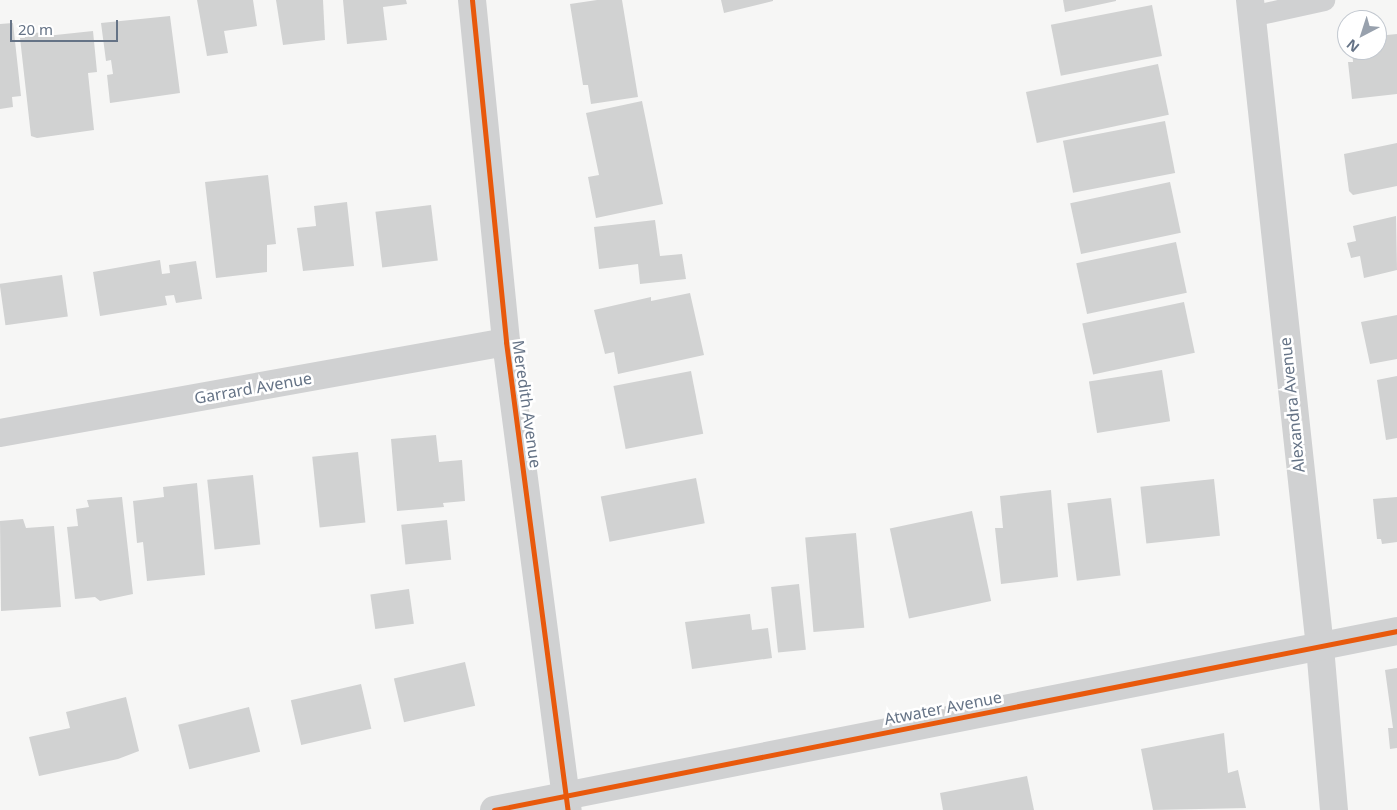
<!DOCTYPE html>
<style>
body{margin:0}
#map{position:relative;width:1397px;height:810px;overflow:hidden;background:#f6f6f5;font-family:"Noto Sans",sans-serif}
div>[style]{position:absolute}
.building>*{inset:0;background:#d1d2d2;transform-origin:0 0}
.service>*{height:21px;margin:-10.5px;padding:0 10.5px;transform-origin:10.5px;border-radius:10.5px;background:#d0d1d2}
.minor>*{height:28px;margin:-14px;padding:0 14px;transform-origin:14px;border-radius:14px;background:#d0d1d2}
.tertiary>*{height:28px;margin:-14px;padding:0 14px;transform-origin:14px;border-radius:14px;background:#d0d1d2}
.cycleway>*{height:5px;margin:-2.5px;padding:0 2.5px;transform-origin:2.5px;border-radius:2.5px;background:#e8590c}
span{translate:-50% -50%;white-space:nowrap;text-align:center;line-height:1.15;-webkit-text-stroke:5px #fff;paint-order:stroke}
.street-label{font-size:16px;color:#657386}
.north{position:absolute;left:1337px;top:10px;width:50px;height:50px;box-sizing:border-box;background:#fff;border:1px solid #c1c7cf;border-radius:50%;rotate:220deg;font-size:14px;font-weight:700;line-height:20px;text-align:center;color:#657386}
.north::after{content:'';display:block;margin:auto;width:18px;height:22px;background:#98a1ad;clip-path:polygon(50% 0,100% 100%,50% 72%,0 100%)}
.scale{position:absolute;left:10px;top:20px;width:108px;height:22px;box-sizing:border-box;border:2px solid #657386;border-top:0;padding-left:6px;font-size:15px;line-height:18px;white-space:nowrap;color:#657386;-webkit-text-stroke:4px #fff;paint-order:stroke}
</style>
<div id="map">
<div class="building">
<div style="clip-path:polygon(197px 0,253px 0,257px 26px,224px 31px,228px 53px,207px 56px)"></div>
<div style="clip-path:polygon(276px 0,323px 0,325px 40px,283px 45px)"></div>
<div style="clip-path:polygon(343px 0,406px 0,407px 4px,383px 7px,387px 40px,347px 44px)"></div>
<div style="clip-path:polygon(597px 0,622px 0,638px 97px,591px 104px,588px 85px,583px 85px,570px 4px)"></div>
<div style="clip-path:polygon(721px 0,773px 0,773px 1px,724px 13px)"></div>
<div style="clip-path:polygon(1063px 0,1116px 0,1116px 1px,1065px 12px)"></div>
<div style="left:1152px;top:5px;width:52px;height:103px;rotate:79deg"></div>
<div style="clip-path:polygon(170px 16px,180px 93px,110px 103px,107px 75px,113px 74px,111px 60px,106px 61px,101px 23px)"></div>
<div style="clip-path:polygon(13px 23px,21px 96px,12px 97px,13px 107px,0 109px,0 24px)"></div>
<div style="clip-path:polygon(93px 31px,97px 72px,88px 73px,94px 130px,37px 138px,31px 136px,20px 38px,25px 38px,24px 34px,45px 32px,46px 36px)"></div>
<div style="clip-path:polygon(1397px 34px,1397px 94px,1352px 99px,1348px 62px,1353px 62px,1352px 50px,1377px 50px,1377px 36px)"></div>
<div style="left:1158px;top:64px;width:52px;height:135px;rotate:78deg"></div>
<div style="clip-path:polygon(642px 101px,663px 204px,596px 218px,588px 177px,599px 175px,586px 113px)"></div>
<div style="left:1165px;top:121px;width:53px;height:104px;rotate:79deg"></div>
<div style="clip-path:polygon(1397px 143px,1397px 186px,1353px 195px,1349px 191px,1344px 154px)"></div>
<div style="clip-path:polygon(268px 175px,276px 244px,267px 245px,267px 272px,216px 278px,205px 182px)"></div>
<div style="left:1170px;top:182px;width:52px;height:102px;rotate:78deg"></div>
<div style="clip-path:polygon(347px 202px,354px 266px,303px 271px,297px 228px,316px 226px,314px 206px)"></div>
<div style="left:431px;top:205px;width:56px;height:56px;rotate:83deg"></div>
<div style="clip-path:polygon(1396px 216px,1397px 270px,1364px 278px,1360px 256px,1351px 258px,1347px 243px,1356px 241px,1353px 226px)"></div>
<div style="clip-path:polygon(655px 220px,660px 256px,682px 254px,686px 279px,640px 284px,638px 264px,599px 269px,594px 227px)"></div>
<div style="left:1176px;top:242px;width:52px;height:102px;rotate:78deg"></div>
<div style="clip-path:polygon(160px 260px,162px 274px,170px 273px,169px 265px,196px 261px,202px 299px,176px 303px,174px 295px,165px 296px,167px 305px,100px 316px,93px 272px)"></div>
<div style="left:62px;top:275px;width:42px;height:63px;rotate:82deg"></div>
<div style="clip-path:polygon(690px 293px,704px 355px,618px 374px,614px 352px,605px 354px,594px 310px,651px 297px,651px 301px)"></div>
<div style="left:1184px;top:302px;width:52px;height:104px;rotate:78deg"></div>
<div style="clip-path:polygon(1397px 315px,1397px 359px,1370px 364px,1361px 322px)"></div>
<div style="left:1162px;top:370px;width:52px;height:74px;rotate:81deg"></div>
<div style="left:691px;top:371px;width:64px;height:79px;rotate:79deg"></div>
<div style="clip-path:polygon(1397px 376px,1397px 438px,1386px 440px,1377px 380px)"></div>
<div style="clip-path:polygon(436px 435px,439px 462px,462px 460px,465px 501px,443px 503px,444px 507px,397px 511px,391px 439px)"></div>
<div style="left:358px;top:452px;width:71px;height:46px;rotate:84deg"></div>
<div style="left:253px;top:475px;width:70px;height:46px;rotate:84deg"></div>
<div style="left:696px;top:478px;width:46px;height:97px;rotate:79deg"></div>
<div style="left:1214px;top:479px;width:57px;height:74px;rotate:84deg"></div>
<div style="clip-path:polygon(197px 483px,205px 575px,147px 581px,143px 542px,137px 543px,133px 501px,164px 497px,163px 487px)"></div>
<div style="clip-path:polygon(1051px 490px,1058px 577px,1001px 584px,995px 528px,1003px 528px,1000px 496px)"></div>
<div style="clip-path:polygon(122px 497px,133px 594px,100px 601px,95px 597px,75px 599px,67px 527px,78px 526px,76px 509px,89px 507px,87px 500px)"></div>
<div style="clip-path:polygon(1397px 497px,1397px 542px,1382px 544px,1381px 539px,1377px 539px,1373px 499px)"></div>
<div style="left:1111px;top:498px;width:78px;height:44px;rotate:83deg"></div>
<div style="left:972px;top:511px;width:92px;height:84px;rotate:78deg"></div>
<div style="clip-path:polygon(23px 519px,26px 528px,54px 526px,61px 607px,1px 611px,0 521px)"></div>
<div style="left:447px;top:520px;width:40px;height:46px;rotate:84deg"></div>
<div style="left:856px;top:533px;width:95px;height:51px;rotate:85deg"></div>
<div style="left:799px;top:584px;width:66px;height:28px;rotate:84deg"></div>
<div style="left:409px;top:589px;width:35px;height:39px;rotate:82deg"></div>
<div style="clip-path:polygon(750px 614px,752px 630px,768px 628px,772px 658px,692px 669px,685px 622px)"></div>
<div style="left:465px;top:662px;width:45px;height:73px;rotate:77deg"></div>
<div style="clip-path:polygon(1397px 668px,1397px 748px,1390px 749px,1388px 728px,1393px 728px,1385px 670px)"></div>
<div style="left:361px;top:684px;width:46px;height:72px;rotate:77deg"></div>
<div style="clip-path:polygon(126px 697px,139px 751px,118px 759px,39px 776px,29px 737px,70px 728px,66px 712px)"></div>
<div style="left:249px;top:707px;width:46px;height:73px;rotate:76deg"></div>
<div style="clip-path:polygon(1224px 733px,1228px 773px,1238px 770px,1246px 808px,1153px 810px,1141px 749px)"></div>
<div style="clip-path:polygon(1027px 776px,1034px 810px,943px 810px,940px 793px)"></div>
</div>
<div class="service">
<div style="left:1251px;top:16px;width:75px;rotate:-12.4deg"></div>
</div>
<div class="minor">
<div style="left:472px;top:0;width:344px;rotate:84.3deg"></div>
<div style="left:506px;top:342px;width:472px;rotate:82.5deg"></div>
<div style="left:1250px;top:0;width:651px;rotate:83.83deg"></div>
<div style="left:1320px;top:647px;width:164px;rotate:85.1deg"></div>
<div style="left:0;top:433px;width:514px;rotate:-10.2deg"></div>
</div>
<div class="tertiary">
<div style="left:494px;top:810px;width:921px;rotate:-11.21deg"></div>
</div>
<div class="cycleway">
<div style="left:472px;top:0;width:344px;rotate:84.3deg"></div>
<div style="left:506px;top:342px;width:472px;rotate:82.5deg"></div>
<div style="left:494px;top:810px;width:921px;rotate:-11.21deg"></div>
</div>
<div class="street-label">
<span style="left:253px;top:388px;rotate:-10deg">Garrard Avenue</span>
<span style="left:527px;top:404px;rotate:82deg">Meredith Avenue</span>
<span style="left:1292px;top:405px;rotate:-96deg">Alexandra Avenue</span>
<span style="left:943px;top:708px;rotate:-11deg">Atwater Avenue</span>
</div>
<div class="north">N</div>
<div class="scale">20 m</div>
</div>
